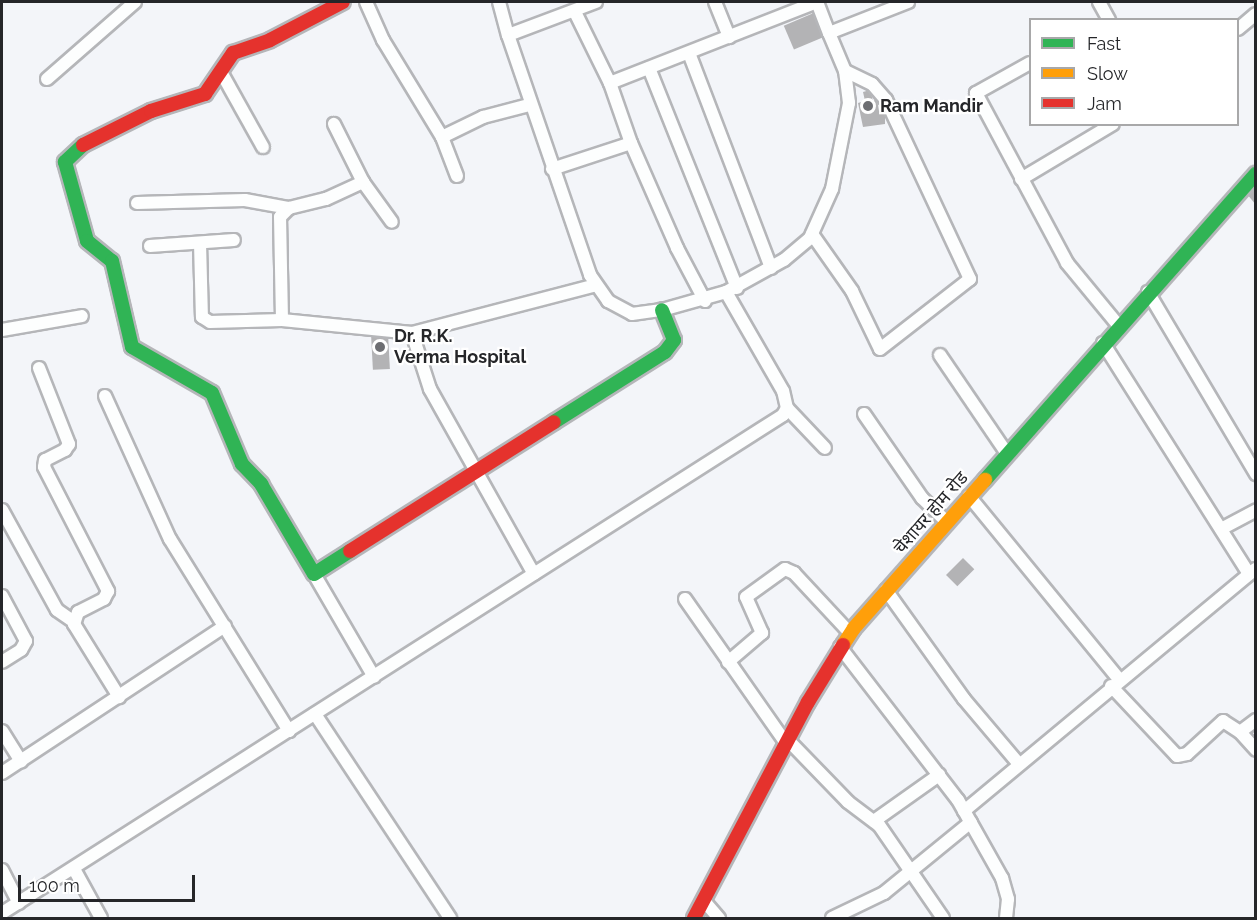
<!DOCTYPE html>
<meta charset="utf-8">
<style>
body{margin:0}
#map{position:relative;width:1257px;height:920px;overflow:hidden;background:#f3f5f9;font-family:Raleway,"Noto Sans Devanagari",sans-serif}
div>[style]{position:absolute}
.building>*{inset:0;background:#b3b3b5;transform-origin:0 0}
.roads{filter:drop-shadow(2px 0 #b5b6b9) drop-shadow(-2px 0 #b5b6b9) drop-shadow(0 2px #b5b6b9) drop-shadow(0 -2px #b5b6b9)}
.street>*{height:12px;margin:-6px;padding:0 6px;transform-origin:6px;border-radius:6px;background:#fdfefe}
.fast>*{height:14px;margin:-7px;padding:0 7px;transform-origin:7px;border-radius:7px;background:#30b455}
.slow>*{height:14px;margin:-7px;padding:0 7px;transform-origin:7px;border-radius:7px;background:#ff9f0a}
.jam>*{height:14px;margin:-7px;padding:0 7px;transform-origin:7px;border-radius:7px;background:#e5322d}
.dots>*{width:16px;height:16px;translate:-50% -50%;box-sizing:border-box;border:3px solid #fff;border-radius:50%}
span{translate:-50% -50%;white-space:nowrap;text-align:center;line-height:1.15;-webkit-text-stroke:4.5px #fff;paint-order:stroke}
.poi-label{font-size:18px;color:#252629;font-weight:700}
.left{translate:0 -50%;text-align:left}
.street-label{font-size:18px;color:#252629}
.frame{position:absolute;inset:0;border:3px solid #252629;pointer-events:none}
.legend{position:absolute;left:1029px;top:18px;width:210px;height:108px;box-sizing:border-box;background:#fff;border:2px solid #a8a8a9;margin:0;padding:8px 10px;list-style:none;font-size:18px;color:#252629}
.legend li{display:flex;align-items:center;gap:12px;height:30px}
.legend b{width:30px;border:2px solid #a8a8a9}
.scale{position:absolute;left:18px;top:875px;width:177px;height:27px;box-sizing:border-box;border:3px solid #252629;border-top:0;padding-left:8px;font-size:18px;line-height:21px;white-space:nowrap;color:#252629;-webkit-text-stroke:4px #fff;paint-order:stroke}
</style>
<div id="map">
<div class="building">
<div style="left:816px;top:12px;width:26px;height:35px;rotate:67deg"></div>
<div style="clip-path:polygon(870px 90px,873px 101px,877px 99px,879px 111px,885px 110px,885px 124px,863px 127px,858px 103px,865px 101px,863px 92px)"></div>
<div style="clip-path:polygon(1256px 178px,1256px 205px,1242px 188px)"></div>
<div style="left:388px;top:333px;width:36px;height:17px;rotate:87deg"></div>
<div style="left:963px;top:558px;width:16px;height:24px;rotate:45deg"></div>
</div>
<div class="roads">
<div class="street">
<div style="left:366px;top:2px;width:42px;rotate:65.9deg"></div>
<div style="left:383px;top:40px;width:114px;rotate:58.7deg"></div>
<div style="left:499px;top:2px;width:34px;rotate:75deg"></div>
<div style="left:596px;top:2px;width:94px;rotate:159.4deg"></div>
<div style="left:508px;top:35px;width:254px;rotate:71.1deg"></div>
<div style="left:590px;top:275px;width:32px;rotate:55deg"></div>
<div style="left:608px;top:301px;width:27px;rotate:28deg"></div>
<div style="left:632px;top:314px;width:30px;rotate:-8deg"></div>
<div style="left:662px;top:310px;width:66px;rotate:-15.7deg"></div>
<div style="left:726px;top:292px;width:66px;rotate:-28.9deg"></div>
<div style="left:784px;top:260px;width:34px;rotate:-40deg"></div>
<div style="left:810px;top:238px;width:54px;rotate:-65.8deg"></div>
<div style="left:832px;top:189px;width:88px;rotate:-78.8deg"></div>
<div style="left:849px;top:103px;width:32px;rotate:-97deg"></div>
<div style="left:845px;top:71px;width:41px;rotate:-112.8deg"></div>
<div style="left:715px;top:2px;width:38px;rotate:68deg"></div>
<div style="left:817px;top:2px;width:33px;rotate:69deg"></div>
<div style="left:829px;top:33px;width:85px;rotate:-21.4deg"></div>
<div style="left:1099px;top:2px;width:21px;rotate:61deg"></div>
<div style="left:575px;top:12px;width:79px;rotate:63.8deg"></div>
<div style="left:610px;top:83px;width:64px;rotate:70.7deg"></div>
<div style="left:631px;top:143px;width:115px;rotate:66.3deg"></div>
<div style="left:677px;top:248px;width:60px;rotate:62.2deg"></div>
<div style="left:1238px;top:29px;width:23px;rotate:-40deg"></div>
<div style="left:689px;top:53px;width:230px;rotate:69.1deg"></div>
<div style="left:1030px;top:63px;width:62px;rotate:150.9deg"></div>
<div style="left:976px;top:93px;width:193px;rotate:61.8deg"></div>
<div style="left:1067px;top:263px;width:82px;rotate:50.5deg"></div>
<div style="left:649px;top:68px;width:237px;rotate:68.2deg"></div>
<div style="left:221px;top:72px;width:86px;rotate:60.8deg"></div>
<div style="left:47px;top:79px;width:117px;rotate:-41.2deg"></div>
<div style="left:610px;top:83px;width:222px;rotate:-21.4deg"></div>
<div style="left:552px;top:169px;width:83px;rotate:-18.2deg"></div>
<div style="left:457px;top:176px;width:42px;rotate:-111deg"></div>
<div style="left:442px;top:137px;width:46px;rotate:-26deg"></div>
<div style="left:483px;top:117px;width:48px;rotate:-14.6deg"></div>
<div style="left:1021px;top:179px;width:107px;rotate:-30.9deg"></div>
<div style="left:363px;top:182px;width:49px;rotate:54.1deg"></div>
<div style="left:137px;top:203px;width:108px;rotate:-1.6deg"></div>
<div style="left:245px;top:200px;width:45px;rotate:10.3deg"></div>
<div style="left:812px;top:234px;width:70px;rotate:54.9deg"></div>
<div style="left:852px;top:291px;width:64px;rotate:64.2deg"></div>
<div style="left:880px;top:349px;width:114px;rotate:-37.9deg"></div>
<div style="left:970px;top:279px;width:198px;rotate:-115.1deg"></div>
<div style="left:886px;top:100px;width:21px;rotate:-131deg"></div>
<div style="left:872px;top:84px;width:30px;rotate:-154deg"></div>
<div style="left:200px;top:243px;width:74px;rotate:88.5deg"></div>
<div style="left:202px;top:317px;width:9px;rotate:32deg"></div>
<div style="left:210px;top:322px;width:72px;rotate:-1.6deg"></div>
<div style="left:282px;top:320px;width:131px;rotate:5.7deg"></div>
<div style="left:412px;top:333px;width:190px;rotate:-14.6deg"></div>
<div style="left:150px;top:246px;width:84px;rotate:-4.1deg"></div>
<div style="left:1148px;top:292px;width:212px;rotate:59.3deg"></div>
<div style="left:282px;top:320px;width:103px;rotate:-91.1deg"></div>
<div style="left:280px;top:217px;width:13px;rotate:-45deg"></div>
<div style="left:289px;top:208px;width:38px;rotate:-14deg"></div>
<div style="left:326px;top:199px;width:41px;rotate:-24.7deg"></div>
<div style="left:363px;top:182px;width:65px;rotate:-116.6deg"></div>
<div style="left:2px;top:330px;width:81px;rotate:-9.9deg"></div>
<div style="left:412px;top:333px;width:59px;rotate:72.2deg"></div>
<div style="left:430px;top:389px;width:212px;rotate:60.7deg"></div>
<div style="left:1103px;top:343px;width:273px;rotate:57.7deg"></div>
<div style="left:940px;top:355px;width:117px;rotate:55.8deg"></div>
<div style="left:39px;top:368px;width:82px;rotate:68.5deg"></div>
<div style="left:69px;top:444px;width:7px;rotate:124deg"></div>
<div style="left:65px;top:450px;width:22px;rotate:153deg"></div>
<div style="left:45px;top:460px;width:7px;rotate:98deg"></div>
<div style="left:44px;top:467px;width:140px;rotate:62.7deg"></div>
<div style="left:108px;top:591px;width:9px;rotate:117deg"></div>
<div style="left:104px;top:599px;width:29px;rotate:153deg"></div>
<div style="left:78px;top:612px;width:13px;rotate:108deg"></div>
<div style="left:74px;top:624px;width:86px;rotate:58.3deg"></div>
<div style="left:105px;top:396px;width:157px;rotate:65.6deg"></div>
<div style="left:170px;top:539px;width:226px;rotate:58.2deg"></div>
<div style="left:787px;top:408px;width:55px;rotate:46.5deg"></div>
<div style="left:864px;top:414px;width:102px;rotate:55.4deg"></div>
<div style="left:922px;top:498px;width:35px;rotate:44deg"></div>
<div style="left:969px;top:496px;width:237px;rotate:50.7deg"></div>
<div style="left:2px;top:510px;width:114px;rotate:61.2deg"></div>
<div style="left:57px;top:610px;width:19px;rotate:35deg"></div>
<div style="left:1221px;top:529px;width:40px;rotate:-28deg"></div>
<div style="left:314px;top:574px;width:119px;rotate:59.8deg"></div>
<div style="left:886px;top:590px;width:134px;rotate:54.4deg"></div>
<div style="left:964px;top:699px;width:85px;rotate:49.8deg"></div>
<div style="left:2px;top:596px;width:51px;rotate:61.9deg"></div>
<div style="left:26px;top:641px;width:10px;rotate:119deg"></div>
<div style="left:21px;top:650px;width:22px;rotate:148deg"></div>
<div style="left:685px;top:599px;width:176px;rotate:55deg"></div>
<div style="left:840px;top:647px;width:193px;rotate:52.4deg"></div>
<div style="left:958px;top:800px;width:90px;rotate:60.6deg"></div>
<div style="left:1002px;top:878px;width:22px;rotate:74deg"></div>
<div style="left:1008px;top:899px;width:19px;rotate:96deg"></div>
<div style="left:728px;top:662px;width:45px;rotate:-40.5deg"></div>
<div style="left:762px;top:633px;width:39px;rotate:-114deg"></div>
<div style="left:746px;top:597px;width:48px;rotate:-35.7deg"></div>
<div style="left:785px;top:569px;width:10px;rotate:24deg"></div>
<div style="left:794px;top:573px;width:82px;rotate:47deg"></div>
<div style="left:1111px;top:686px;width:96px;rotate:46.7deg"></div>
<div style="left:1177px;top:756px;width:10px;rotate:-11deg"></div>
<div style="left:1187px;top:754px;width:49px;rotate:-42.5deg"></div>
<div style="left:1223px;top:721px;width:20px;rotate:33deg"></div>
<div style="left:1240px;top:732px;width:24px;rotate:48deg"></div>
<div style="left:315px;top:714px;width:245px;rotate:56.5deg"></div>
<div style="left:2px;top:731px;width:36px;rotate:58deg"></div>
<div style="left:1240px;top:732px;width:20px;rotate:-37deg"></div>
<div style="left:788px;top:740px;width:86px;rotate:45.9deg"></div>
<div style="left:848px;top:802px;width:39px;rotate:37deg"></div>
<div style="left:879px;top:825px;width:113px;rotate:55.5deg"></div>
<div style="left:2px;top:773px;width:267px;rotate:-33.4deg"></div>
<div style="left:964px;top:811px;width:379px;rotate:-39.7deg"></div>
<div style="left:874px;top:821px;width:80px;rotate:-35.3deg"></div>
<div style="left:74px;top:869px;width:56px;rotate:61.1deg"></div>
<div style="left:2px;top:870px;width:37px;rotate:63deg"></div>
<div style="left:704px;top:901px;width:23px;rotate:49deg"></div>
<div style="left:2px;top:913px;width:926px;rotate:-32.52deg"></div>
<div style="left:783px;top:415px;width:8px;rotate:-60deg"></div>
<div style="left:787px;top:408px;width:17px;rotate:-103deg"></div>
<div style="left:783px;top:391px;width:114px;rotate:-119.9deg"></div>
<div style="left:832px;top:918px;width:58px;rotate:-25.7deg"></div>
<div style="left:884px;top:893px;width:112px;rotate:-39.2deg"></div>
</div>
<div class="fast">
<div style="left:83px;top:145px;width:25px;rotate:137deg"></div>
<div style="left:65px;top:162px;width:82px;rotate:74.4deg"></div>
<div style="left:87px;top:241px;width:32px;rotate:39deg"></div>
<div style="left:112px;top:261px;width:88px;rotate:76.9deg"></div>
<div style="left:132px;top:347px;width:92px;rotate:29.9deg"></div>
<div style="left:212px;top:393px;width:77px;rotate:67.1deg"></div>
<div style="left:242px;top:464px;width:28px;rotate:46deg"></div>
<div style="left:261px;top:484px;width:104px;rotate:59.5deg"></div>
<div style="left:314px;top:574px;width:43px;rotate:-32.6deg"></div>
<div style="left:554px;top:422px;width:131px;rotate:-32.2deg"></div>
<div style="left:665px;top:352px;width:15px;rotate:-53deg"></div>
<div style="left:674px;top:340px;width:32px;rotate:-112deg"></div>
<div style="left:985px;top:480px;width:409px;rotate:-48.5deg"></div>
</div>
<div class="slow">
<div style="left:843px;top:645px;width:20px;rotate:-57deg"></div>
<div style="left:854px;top:628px;width:198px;rotate:-48.5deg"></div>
</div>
<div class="jam">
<div style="left:83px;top:145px;width:76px;rotate:-26.6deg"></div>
<div style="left:151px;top:111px;width:57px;rotate:-17.5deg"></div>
<div style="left:205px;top:94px;width:50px;rotate:-55.7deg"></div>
<div style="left:233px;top:53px;width:39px;rotate:-19deg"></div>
<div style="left:270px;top:40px;width:82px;rotate:-27.5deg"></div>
<div style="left:350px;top:551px;width:241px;rotate:-32.3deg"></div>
<div style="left:694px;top:918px;width:244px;rotate:-62.2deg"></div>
<div style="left:808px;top:702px;width:67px;rotate:-58.4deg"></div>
</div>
</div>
<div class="dots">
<div style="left:868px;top:106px;background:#6d6e72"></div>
<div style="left:380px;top:347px;background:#6d6e72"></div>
</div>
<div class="poi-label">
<span class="left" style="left:880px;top:106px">Ram Mandir</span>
<span class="left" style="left:394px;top:347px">Dr. R.K.<br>Verma Hospital</span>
</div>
<div class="street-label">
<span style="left:931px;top:513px;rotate:-49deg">चेशायर होम रोड</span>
</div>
<div class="frame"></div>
<ul class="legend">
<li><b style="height:8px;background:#30b455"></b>Fast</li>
<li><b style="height:8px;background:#ff9f0a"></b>Slow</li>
<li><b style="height:8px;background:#e5322d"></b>Jam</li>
</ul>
<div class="scale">100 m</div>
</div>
